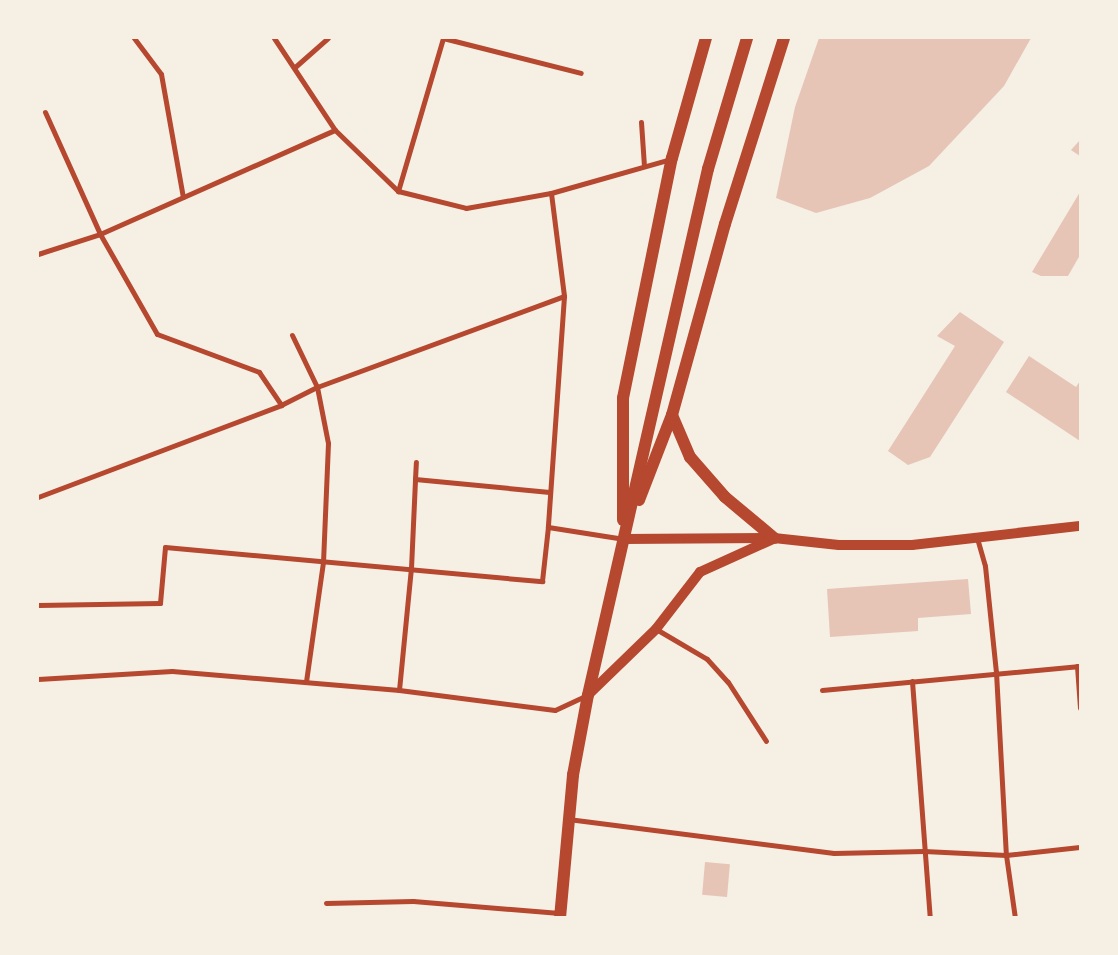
<!DOCTYPE html>
<style>
body{margin:0}
#map{position:relative;width:1118px;height:955px;overflow:hidden;background:#f6efe4;font-family:Rubik,sans-serif}
div>[style]{position:absolute}
.building>*{inset:0;background:#e6c5b7;transform-origin:0 0}
.minor>*{height:5px;margin:-2.5px;padding:0 2.5px;transform-origin:2.5px;border-radius:2.5px;background:#b5482f}
.secondary>*{height:10px;margin:-5px;padding:0 5px;transform-origin:5px;border-radius:5px;background:#b5482f}
.primary>*{height:12px;margin:-6px;padding:0 6px;transform-origin:6px;border-radius:6px;background:#b5482f}
span{translate:-50% -50%;white-space:nowrap;text-align:center;line-height:1.15;-webkit-text-stroke:4px #f6efe4;paint-order:stroke}
.frame{position:absolute;inset:0;border:39px solid #f6efe4;pointer-events:none}
</style>
<div id="map">
<div class="building">
<div style="clip-path:polygon(819px 38px,1031px 38px,1004px 86px,929px 166px,870px 198px,816px 213px,776px 198px,795px 107px)"></div>
<div style="clip-path:polygon(1080px 140px,1080px 156px,1071px 150px)"></div>
<div style="clip-path:polygon(1080px 192px,1080px 255px,1068px 276px,1041px 276px,1032px 272px)"></div>
<div style="clip-path:polygon(960px 312px,1004px 342px,930px 457px,908px 465px,888px 451px,955px 346px,937px 336px)"></div>
<div style="clip-path:polygon(1029px 356px,1076px 387px,1080px 381px,1080px 441px,1006px 392px)"></div>
<div style="clip-path:polygon(968px 579px,971px 614px,918px 618px,918px 631px,830px 637px,827px 589px)"></div>
<div style="left:705px;top:862px;width:25px;height:33px;rotate:5deg"></div>
</div>
<div class="minor">
<div style="left:134px;top:38px;width:45px;rotate:53.1deg"></div>
<div style="left:161px;top:74px;width:125px;rotate:79.9deg"></div>
<div style="left:274px;top:38px;width:110px;rotate:56.5deg"></div>
<div style="left:335px;top:130px;width:88px;rotate:44.1deg"></div>
<div style="left:398px;top:191px;width:70px;rotate:14deg"></div>
<div style="left:466px;top:208px;width:86px;rotate:-10deg"></div>
<div style="left:551px;top:193px;width:125px;rotate:-15.8deg"></div>
<div style="left:443px;top:38px;width:142px;rotate:14.2deg"></div>
<div style="left:295px;top:67px;width:44px;rotate:-41.3deg"></div>
<div style="left:45px;top:112px;width:134px;rotate:65.7deg"></div>
<div style="left:100px;top:234px;width:115px;rotate:60.3deg"></div>
<div style="left:157px;top:334px;width:109px;rotate:20.4deg"></div>
<div style="left:259px;top:372px;width:40px;rotate:56deg"></div>
<div style="left:641px;top:122px;width:44px;rotate:86.1deg"></div>
<div style="left:398px;top:191px;width:159px;rotate:-73.6deg"></div>
<div style="left:551px;top:193px;width:104px;rotate:82.8deg"></div>
<div style="left:564px;top:296px;width:232px;rotate:94deg"></div>
<div style="left:548px;top:527px;width:77px;rotate:9deg"></div>
<div style="left:38px;top:254px;width:65px;rotate:-17.9deg"></div>
<div style="left:100px;top:234px;width:257px;rotate:-23.9deg"></div>
<div style="left:292px;top:335px;width:58px;rotate:64.3deg"></div>
<div style="left:317px;top:387px;width:57px;rotate:78.9deg"></div>
<div style="left:328px;top:443px;width:119px;rotate:92.4deg"></div>
<div style="left:323px;top:562px;width:120px;rotate:98.1deg"></div>
<div style="left:415px;top:479px;width:17px;rotate:-87deg"></div>
<div style="left:38px;top:497px;width:260px;rotate:-20.7deg"></div>
<div style="left:281px;top:405px;width:40px;rotate:-26.6deg"></div>
<div style="left:317px;top:387px;width:263px;rotate:-20.2deg"></div>
<div style="left:977px;top:538px;width:29px;rotate:74deg"></div>
<div style="left:985px;top:566px;width:107px;rotate:84.1deg"></div>
<div style="left:996px;top:672px;width:183px;rotate:86.9deg"></div>
<div style="left:1006px;top:855px;width:64px;rotate:81.9deg"></div>
<div style="left:38px;top:605px;width:122px;rotate:-0.9deg"></div>
<div style="left:160px;top:603px;width:56px;rotate:-84.9deg"></div>
<div style="left:165px;top:547px;width:379px;rotate:5.2deg"></div>
<div style="left:542px;top:581px;width:54px;rotate:-83.7deg"></div>
<div style="left:656px;top:629px;width:59px;rotate:30.5deg"></div>
<div style="left:707px;top:659px;width:31px;rotate:48deg"></div>
<div style="left:728px;top:682px;width:70px;rotate:57.2deg"></div>
<div style="left:1077px;top:666px;width:42px;rotate:85.9deg"></div>
<div style="left:38px;top:679px;width:134px;rotate:-3.4deg"></div>
<div style="left:172px;top:671px;width:228px;rotate:4.8deg"></div>
<div style="left:399px;top:690px;width:157px;rotate:7.3deg"></div>
<div style="left:555px;top:710px;width:35px;rotate:-25deg"></div>
<div style="left:912px;top:681px;width:238px;rotate:85.7deg"></div>
<div style="left:399px;top:690px;width:123px;rotate:-84.4deg"></div>
<div style="left:411px;top:568px;width:89px;rotate:-87.4deg"></div>
<div style="left:415px;top:479px;width:135px;rotate:5.5deg"></div>
<div style="left:822px;top:690px;width:259px;rotate:-5.3deg"></div>
<div style="left:568px;top:819px;width:268px;rotate:7.3deg"></div>
<div style="left:834px;top:853px;width:90px;rotate:-1.3deg"></div>
<div style="left:924px;top:851px;width:82px;rotate:2.8deg"></div>
<div style="left:1006px;top:855px;width:74px;rotate:-6.2deg"></div>
<div style="left:326px;top:903px;width:87px;rotate:-1.3deg"></div>
<div style="left:413px;top:901px;width:147px;rotate:4.7deg"></div>
</div>
<div class="secondary">
<div style="left:624px;top:539px;width:150px;rotate:-0.4deg"></div>
<div style="left:774px;top:538px;width:65px;rotate:6.1deg"></div>
<div style="left:839px;top:545px;width:73px"></div>
<div style="left:912px;top:545px;width:169px;rotate:-6.5deg"></div>
<div style="left:588px;top:695px;width:95px;rotate:-44.1deg"></div>
<div style="left:656px;top:629px;width:72px;rotate:-52.3deg"></div>
<div style="left:700px;top:572px;width:78px;rotate:-24.3deg"></div>
</div>
<div class="primary">
<div style="left:672px;top:415px;width:46px;rotate:66.8deg"></div>
<div style="left:690px;top:457px;width:53px;rotate:48.8deg"></div>
<div style="left:725px;top:497px;width:64px;rotate:39.9deg"></div>
<div style="left:639px;top:500px;width:91px;rotate:-68.8deg"></div>
<div style="left:672px;top:415px;width:198px;rotate:-74.5deg"></div>
<div style="left:725px;top:224px;width:195px;rotate:-72.4deg"></div>
<div style="left:623px;top:520px;width:122px;rotate:-90deg"></div>
<div style="left:623px;top:398px;width:245px;rotate:-78.5deg"></div>
<div style="left:672px;top:158px;width:125px;rotate:-74.2deg"></div>
<div style="left:560px;top:918px;width:144px;rotate:-84.8deg"></div>
<div style="left:573px;top:775px;width:81px;rotate:-79.4deg"></div>
<div style="left:588px;top:695px;width:540px;rotate:-77.15deg"></div>
<div style="left:708px;top:169px;width:137px;rotate:-73.4deg"></div>
</div>
<div class="frame"></div>
</div>
